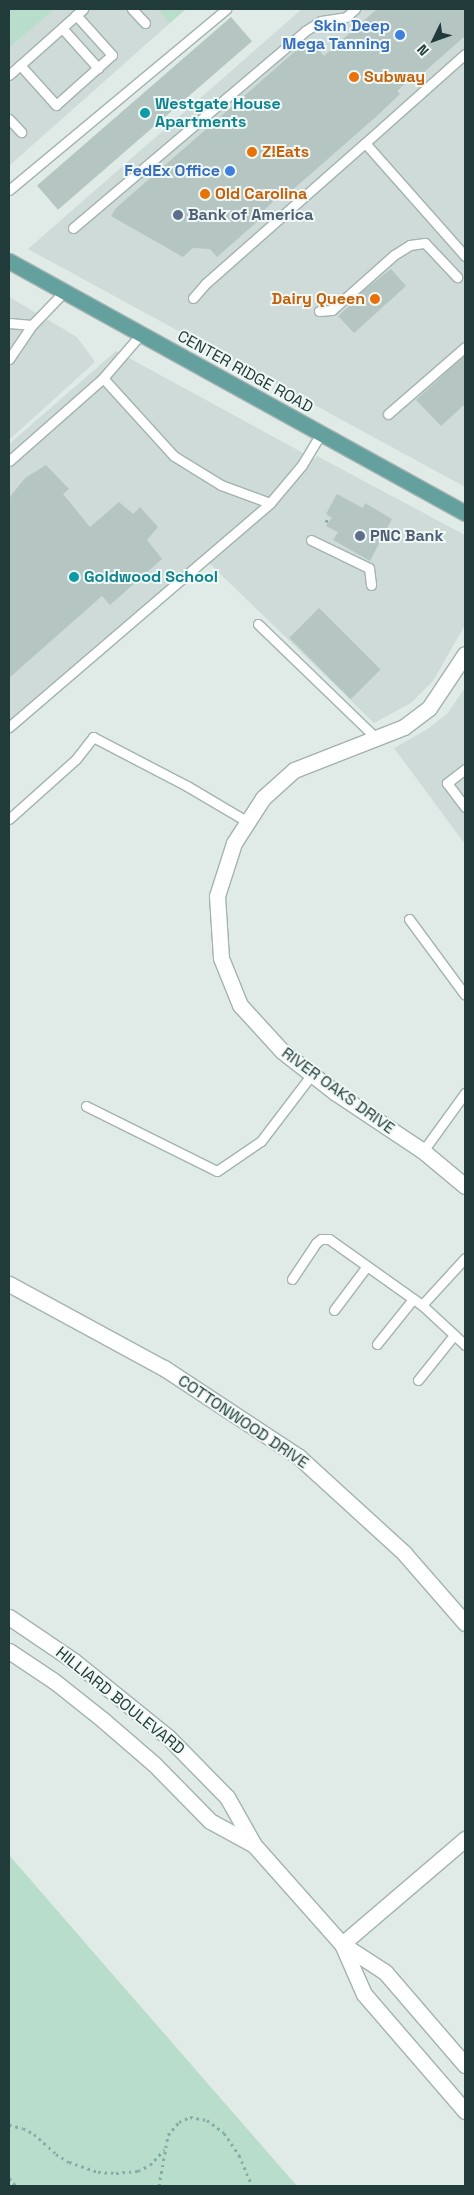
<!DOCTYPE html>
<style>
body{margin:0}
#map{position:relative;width:474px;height:2195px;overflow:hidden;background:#e0ebe8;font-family:"Space Grotesk",sans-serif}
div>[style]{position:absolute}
.built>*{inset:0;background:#cedbd8}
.green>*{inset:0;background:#b8ddca}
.building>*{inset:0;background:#b5c6c2;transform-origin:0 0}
.path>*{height:3px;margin-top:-1.5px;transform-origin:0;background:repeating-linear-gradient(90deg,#80afaa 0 2.5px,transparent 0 6.5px)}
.roads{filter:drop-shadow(1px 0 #a3b3b0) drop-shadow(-1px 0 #a3b3b0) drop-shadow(0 1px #a3b3b0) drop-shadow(0 -1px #a3b3b0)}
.service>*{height:9px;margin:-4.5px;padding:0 4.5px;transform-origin:4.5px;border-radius:4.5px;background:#fff}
.minor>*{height:15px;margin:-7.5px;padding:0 7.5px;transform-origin:7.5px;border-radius:7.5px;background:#fff}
.secondary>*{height:15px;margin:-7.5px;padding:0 7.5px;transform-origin:7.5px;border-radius:7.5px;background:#fff}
.primary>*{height:15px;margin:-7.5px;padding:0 7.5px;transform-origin:7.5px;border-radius:7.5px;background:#64a19e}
.dots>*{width:14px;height:14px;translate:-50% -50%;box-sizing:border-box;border:2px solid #f0f8f5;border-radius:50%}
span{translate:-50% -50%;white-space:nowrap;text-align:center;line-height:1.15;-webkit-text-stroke:4px #f0f8f5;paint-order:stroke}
.shop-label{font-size:16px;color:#366cbe;font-weight:700}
.right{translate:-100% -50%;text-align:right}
.food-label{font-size:16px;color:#c56008;font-weight:700}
.left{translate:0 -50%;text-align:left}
.culture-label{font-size:16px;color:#0d838f;font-weight:700}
.service-label{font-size:16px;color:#4e5e75;font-weight:700}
.street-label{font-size:16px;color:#203b3a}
.frame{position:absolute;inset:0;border:10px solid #203b3a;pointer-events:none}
.north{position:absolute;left:409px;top:15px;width:50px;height:50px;-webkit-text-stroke:4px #f0f8f5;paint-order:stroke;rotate:228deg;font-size:14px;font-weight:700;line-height:20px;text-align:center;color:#203b3a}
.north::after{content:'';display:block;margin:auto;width:18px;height:22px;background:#203b3a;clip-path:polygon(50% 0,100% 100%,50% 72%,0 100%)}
</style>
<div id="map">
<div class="built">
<div style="clip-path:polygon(55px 9px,157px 9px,170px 23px,9px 166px,9px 48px)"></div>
<div style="clip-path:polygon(302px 9px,465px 9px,465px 487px,28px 249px)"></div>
<div style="clip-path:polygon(9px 297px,77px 337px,95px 362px,9px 440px)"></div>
<div style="clip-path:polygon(116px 351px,314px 459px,317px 456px,465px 535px,465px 625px,433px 681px,411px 703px,374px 723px,208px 562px,9px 736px,9px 444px)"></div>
<div style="clip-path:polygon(465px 688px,465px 844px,394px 748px,426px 730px,447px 714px)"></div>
</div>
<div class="green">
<div style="clip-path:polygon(9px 9px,55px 9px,9px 48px)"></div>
<div style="clip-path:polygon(157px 9px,186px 9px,170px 23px)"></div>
<div style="clip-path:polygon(9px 1855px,101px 1961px,297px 2186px,9px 2186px)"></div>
</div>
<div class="building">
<div style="clip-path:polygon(377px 9px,465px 9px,465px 36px,422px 74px,419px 71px,397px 91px,400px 94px,378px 115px,281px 200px,278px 197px,256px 218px,258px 221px,217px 257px,210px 249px,193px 248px,183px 257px,111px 216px,116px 208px,309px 39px,324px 56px)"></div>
<div style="left:231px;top:17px;width:32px;height:257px;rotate:49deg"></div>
<div style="clip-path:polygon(391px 269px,406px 286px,354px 333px,338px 316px,359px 297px,357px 296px)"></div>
<div style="clip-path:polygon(465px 355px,465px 404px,441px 426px,416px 400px)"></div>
<div style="clip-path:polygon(46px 465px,69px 489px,63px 494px,90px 527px,119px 502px,133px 514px,140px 507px,158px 527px,147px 540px,162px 559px,110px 605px,102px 596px,9px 678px,9px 498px,25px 478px)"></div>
<div style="clip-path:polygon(337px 494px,363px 508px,365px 503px,392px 519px,370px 561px,333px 540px,338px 532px,326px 526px,332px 517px,326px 514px)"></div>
<div style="left:319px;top:608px;width:87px;height:42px;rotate:45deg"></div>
</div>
<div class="path">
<div style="left:326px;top:522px;width:7px;rotate:-63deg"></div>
<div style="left:9px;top:2125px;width:14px;rotate:12deg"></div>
<div style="left:23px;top:2128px;width:13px;rotate:29deg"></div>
<div style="left:34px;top:2134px;width:30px;rotate:42deg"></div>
<div style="left:56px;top:2154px;width:15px;rotate:32deg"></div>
<div style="left:69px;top:2162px;width:31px;rotate:19deg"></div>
<div style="left:98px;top:2172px;width:18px;rotate:3deg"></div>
<div style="left:116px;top:2173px;width:22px;rotate:-5deg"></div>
<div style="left:138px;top:2171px;width:13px;rotate:-27deg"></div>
<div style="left:150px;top:2165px;width:21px;rotate:-47deg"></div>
<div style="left:9px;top:2178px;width:11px;rotate:49deg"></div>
<div style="left:159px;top:2186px;width:52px;rotate:-80deg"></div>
<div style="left:168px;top:2135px;width:17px;rotate:-50deg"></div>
<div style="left:179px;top:2122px;width:12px;rotate:-24deg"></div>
<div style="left:190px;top:2117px;width:17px;rotate:10deg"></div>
<div style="left:207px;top:2120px;width:21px;rotate:37deg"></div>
<div style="left:224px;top:2133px;width:27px;rotate:56deg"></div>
<div style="left:239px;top:2155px;width:34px;rotate:67deg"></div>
</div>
<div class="roads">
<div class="service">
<div style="left:132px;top:9px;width:19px;rotate:47deg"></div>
<div style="left:62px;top:28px;width:54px;rotate:48deg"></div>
<div style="left:20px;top:65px;width:54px;rotate:48deg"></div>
<div style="left:56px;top:105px;width:75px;rotate:-41.8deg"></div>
<div style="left:112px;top:55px;width:54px;rotate:-132deg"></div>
<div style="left:9px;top:75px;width:99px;rotate:-41.7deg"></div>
<div style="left:9px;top:119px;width:18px;rotate:47deg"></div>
<div style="left:365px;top:143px;width:134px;rotate:-41.7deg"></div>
<div style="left:9px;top:190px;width:283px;rotate:-39.8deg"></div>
<div style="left:73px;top:228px;width:304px;rotate:-40.3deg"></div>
<div style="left:305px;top:31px;width:19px;rotate:-32deg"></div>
<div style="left:321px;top:21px;width:25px;rotate:-9deg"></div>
<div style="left:346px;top:17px;width:12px;rotate:-42deg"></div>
<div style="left:193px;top:298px;width:18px;rotate:-49deg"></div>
<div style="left:205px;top:284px;width:213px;rotate:-41.4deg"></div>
<div style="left:365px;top:143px;width:151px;rotate:48.5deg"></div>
<div style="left:319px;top:311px;width:13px;rotate:-4deg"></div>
<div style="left:332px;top:310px;width:83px;rotate:-41.6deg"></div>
<div style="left:394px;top:255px;width:19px;rotate:-32deg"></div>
<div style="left:410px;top:245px;width:15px;rotate:-8deg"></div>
<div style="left:425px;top:243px;width:47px;rotate:46.7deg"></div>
<div style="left:9px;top:323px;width:23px;rotate:5deg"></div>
<div style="left:32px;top:325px;width:46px;rotate:-45.9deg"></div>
<div style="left:9px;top:359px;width:41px;rotate:-55.9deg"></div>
<div style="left:103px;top:378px;width:105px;rotate:47.7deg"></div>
<div style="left:174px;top:456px;width:55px;rotate:31.7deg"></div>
<div style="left:221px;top:485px;width:52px;rotate:20.2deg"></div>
<div style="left:388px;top:414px;width:102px;rotate:-41deg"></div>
<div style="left:9px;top:461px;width:125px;rotate:-41.4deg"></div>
<div style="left:103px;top:378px;width:58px;rotate:-49.2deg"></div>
<div style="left:311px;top:540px;width:64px;rotate:25.8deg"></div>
<div style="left:369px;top:568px;width:17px;rotate:83deg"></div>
<div style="left:258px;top:624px;width:165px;rotate:44deg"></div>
<div style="left:9px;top:727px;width:344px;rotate:-40.6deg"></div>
<div style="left:270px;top:503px;width:50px;rotate:-49.9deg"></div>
<div style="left:302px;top:465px;width:37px;rotate:-59deg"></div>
<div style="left:465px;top:769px;width:23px;rotate:142deg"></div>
<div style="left:447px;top:783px;width:30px;rotate:53deg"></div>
<div style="left:9px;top:819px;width:90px;rotate:-41.8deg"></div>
<div style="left:76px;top:759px;width:28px;rotate:-52deg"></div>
<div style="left:93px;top:737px;width:106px;rotate:27.5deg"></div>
<div style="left:187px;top:786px;width:71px;rotate:30.5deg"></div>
<div style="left:409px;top:919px;width:94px;rotate:53.6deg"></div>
<div style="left:86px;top:1106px;width:146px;rotate:26.4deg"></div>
<div style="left:217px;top:1171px;width:53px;rotate:-34.3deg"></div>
<div style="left:261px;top:1141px;width:84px;rotate:-52.7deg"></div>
<div style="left:423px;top:1151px;width:72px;rotate:-54.1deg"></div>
<div style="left:465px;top:1258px;width:64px;rotate:132.5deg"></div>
<div style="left:422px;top:1305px;width:59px;rotate:42.9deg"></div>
<div style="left:292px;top:1279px;width:43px;rotate:-56.3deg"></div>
<div style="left:316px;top:1243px;width:6px;rotate:-39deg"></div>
<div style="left:321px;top:1239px;width:8px"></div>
<div style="left:329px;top:1239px;width:114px;rotate:35.4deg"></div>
<div style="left:334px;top:1310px;width:55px;rotate:-53.1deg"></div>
<div style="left:377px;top:1344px;width:58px;rotate:-51.3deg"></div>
<div style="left:418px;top:1380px;width:58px;rotate:-51.3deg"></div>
</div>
<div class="minor">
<div style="left:465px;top:654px;width:65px;rotate:123.7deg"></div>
<div style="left:429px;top:708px;width:31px;rotate:143deg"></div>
<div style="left:404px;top:727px;width:118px;rotate:158.6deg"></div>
<div style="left:294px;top:770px;width:42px;rotate:137.9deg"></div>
<div style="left:263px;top:798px;width:54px;rotate:122.8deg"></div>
<div style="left:234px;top:843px;width:56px;rotate:107.8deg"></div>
<div style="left:217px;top:896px;width:62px;rotate:86.3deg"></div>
<div style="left:221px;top:958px;width:51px;rotate:68deg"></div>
<div style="left:240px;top:1005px;width:62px;rotate:47.6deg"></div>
<div style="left:282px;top:1051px;width:68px;rotate:37.9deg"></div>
<div style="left:336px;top:1093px;width:105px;rotate:33.7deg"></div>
<div style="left:423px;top:1151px;width:55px;rotate:39.8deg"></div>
<div style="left:9px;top:1284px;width:176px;rotate:28.5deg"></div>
<div style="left:164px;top:1368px;width:162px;rotate:33.4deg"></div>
<div style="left:299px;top:1457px;width:142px;rotate:42.4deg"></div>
<div style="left:404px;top:1553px;width:93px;rotate:48.9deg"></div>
<div style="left:342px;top:1944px;width:162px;rotate:-40.5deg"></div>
</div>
<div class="secondary">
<div style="left:9px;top:1617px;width:78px;rotate:34.1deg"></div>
<div style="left:74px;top:1661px;width:121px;rotate:39deg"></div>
<div style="left:168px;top:1737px;width:84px;rotate:45.5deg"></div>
<div style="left:227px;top:1797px;width:55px;rotate:60.6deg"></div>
<div style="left:254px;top:1845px;width:132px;rotate:48.4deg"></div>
<div style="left:342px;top:1944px;width:51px;rotate:33.1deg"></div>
<div style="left:385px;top:1972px;width:123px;rotate:49.3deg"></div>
<div style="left:9px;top:1651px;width:54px;rotate:33.7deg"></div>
<div style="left:54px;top:1681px;width:63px;rotate:38.5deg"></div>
<div style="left:103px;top:1720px;width:67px;rotate:40.8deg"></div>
<div style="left:154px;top:1764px;width:80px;rotate:45.5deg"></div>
<div style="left:210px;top:1821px;width:50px;rotate:28.6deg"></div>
<div style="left:342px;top:1944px;width:55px;rotate:66.3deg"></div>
<div style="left:364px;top:1994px;width:155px;rotate:49.2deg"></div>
</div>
<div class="primary">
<div style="left:9px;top:261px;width:521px;rotate:28.93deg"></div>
</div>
</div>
<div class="dots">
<div style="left:400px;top:35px;background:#3f7fe0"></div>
<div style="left:354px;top:77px;background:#e8710a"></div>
<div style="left:145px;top:113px;background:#0f9aa8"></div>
<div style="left:252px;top:152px;background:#e8710a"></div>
<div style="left:230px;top:171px;background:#3f7fe0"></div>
<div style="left:205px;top:194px;background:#e8710a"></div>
<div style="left:178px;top:215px;background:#5c6f8a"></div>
<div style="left:375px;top:299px;background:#e8710a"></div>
<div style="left:360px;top:536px;background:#5c6f8a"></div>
<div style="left:74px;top:577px;background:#0f9aa8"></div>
</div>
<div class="shop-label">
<span class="right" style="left:390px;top:35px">Skin Deep<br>Mega Tanning</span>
<span class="right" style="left:220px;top:171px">FedEx Office</span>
</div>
<div class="food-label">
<span class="left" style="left:364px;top:77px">Subway</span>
<span class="left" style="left:262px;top:152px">Z!Eats</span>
<span class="left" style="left:215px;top:194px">Old Carolina</span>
<span class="right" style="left:365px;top:299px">Dairy Queen</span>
</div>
<div class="culture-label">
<span class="left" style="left:155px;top:113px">Westgate House<br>Apartments</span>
<span class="left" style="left:84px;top:577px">Goldwood School</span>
</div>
<div class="service-label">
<span class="left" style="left:188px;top:215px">Bank of America</span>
<span class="left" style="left:370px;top:536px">PNC Bank</span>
</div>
<div class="street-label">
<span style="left:245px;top:372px;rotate:29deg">CENTER RIDGE ROAD</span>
<span style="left:338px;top:1091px;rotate:36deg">RIVER OAKS DRIVE</span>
<span style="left:243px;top:1422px;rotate:34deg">COTTONWOOD DRIVE</span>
<span style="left:120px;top:1701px;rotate:39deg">HILLIARD BOULEVARD</span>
</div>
<div class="frame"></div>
<div class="north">N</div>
</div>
